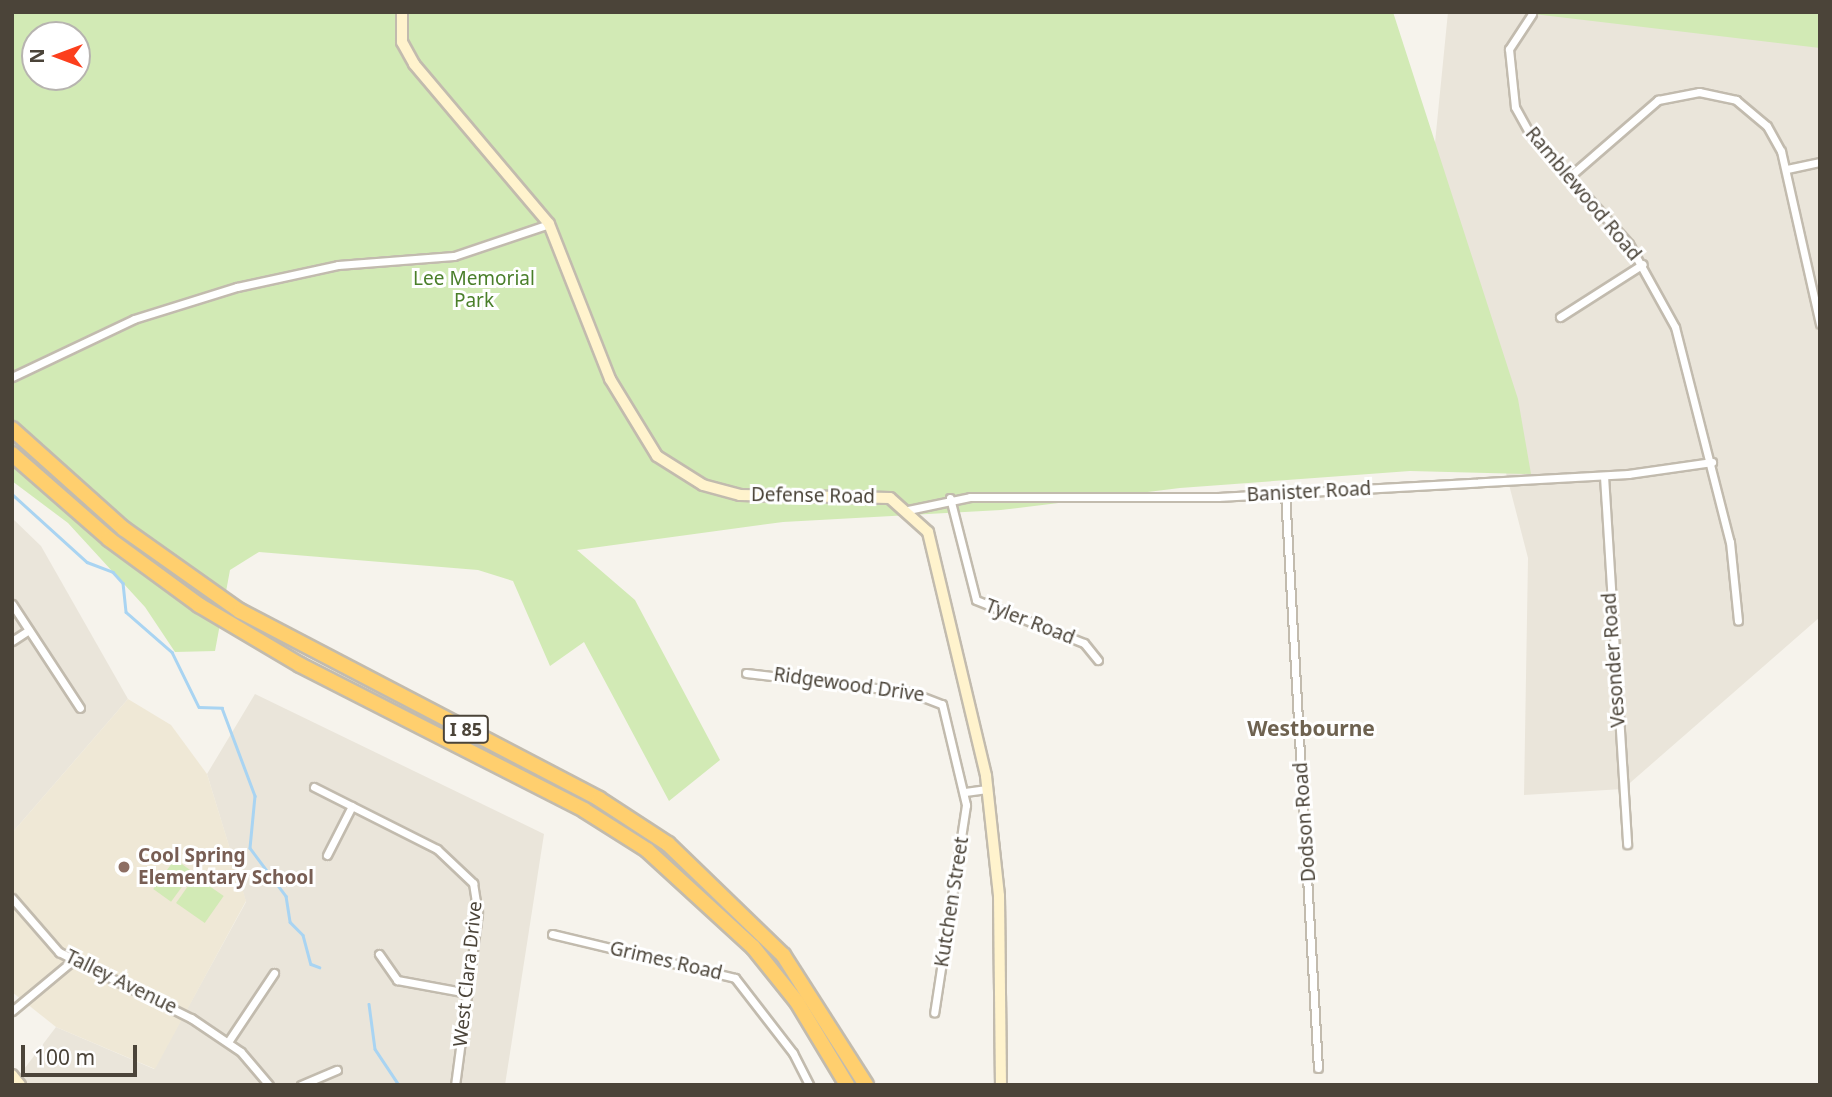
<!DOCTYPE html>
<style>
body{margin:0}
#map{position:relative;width:1832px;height:1097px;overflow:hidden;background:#f6f3ec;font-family:"Noto Sans",sans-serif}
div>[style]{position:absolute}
.residential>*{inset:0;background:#eae5da}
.education>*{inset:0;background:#efe8d6}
.green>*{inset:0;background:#d2eab5;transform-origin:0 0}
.stream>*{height:2.5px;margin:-1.25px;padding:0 1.25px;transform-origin:1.25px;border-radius:1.25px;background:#a9d4f2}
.roads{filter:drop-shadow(2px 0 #c2bbae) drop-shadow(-2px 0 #c2bbae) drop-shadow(0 2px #c2bbae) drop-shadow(0 -2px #c2bbae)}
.street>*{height:7px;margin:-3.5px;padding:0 3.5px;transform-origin:3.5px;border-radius:3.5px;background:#fff}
.secondary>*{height:10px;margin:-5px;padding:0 5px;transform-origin:5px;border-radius:5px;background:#fff3cd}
.highway>*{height:14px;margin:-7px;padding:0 7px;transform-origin:7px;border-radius:7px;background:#ffcf6e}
.dots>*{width:19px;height:19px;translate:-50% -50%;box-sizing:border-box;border:4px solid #fff;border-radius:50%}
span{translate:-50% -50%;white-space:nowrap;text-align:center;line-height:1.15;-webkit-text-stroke:6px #fff;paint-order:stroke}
.shield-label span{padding:2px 5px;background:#fff;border:2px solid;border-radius:5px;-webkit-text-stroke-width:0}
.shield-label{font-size:18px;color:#4b4439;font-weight:700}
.street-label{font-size:19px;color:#4b4439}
.park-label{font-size:19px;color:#4a7f2a}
.education-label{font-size:19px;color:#785e54;font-weight:700}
.left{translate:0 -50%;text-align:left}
.neighbourhood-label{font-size:21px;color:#6e6250;font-weight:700}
.frame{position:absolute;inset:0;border:14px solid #4b4439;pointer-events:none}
.north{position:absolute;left:21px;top:21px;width:70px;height:70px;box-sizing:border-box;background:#fff;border:2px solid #b7b4b0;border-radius:50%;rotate:270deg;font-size:19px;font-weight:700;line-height:28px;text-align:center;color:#4b4439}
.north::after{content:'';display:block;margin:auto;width:24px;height:32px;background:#fc3f1d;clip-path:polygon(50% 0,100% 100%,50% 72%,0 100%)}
.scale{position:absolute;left:21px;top:1045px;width:116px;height:32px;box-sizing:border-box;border:4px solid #4b4439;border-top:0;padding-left:9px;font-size:21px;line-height:24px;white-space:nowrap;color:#4b4439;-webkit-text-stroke:5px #fff;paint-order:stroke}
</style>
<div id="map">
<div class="residential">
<div style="clip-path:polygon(1448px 12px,1820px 12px,1820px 617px,1623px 789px,1524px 795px,1528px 558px,1431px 183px)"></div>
<div style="clip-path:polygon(12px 518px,41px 546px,128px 699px,12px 833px)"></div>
<div style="clip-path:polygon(255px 694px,544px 834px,505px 1085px,12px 1085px,56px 1027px,154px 1069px,246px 902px,207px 774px)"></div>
</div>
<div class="education">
<div style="clip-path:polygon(128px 699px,171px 725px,207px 774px,246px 901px,155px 1069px,56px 1027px,12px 992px,12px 833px)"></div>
</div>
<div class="green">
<div style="clip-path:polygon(evenodd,12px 12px,1393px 12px,1518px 399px,1531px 474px,1410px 471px,1180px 488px,1001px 510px,783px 522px,577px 550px,635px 600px,720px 760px,669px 801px,584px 642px,550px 666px,513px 581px,478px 570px,259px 552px,230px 570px,215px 651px,175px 652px,145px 607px,68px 523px,12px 481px,12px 12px,35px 35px,77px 35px,77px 77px,35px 77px,35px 35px)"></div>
<div style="clip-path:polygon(1522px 12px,1820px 12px,1820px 48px,1525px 13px)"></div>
<div style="left:175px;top:859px;width:22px;height:37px;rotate:36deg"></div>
<div style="left:195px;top:876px;width:35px;height:33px;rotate:35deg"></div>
</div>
<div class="stream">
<div style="left:12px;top:494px;width:101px;rotate:42.2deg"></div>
<div style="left:87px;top:562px;width:28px;rotate:21deg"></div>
<div style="left:113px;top:572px;width:15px;rotate:48deg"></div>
<div style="left:123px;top:583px;width:29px;rotate:84deg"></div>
<div style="left:126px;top:612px;width:61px;rotate:41deg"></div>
<div style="left:172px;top:652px;width:61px;rotate:63.9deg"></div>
<div style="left:199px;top:707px;width:23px;rotate:2deg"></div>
<div style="left:222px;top:708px;width:94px;rotate:69.4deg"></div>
<div style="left:255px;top:796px;width:52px;rotate:95.5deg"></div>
<div style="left:250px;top:848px;width:60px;rotate:53.1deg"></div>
<div style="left:286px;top:896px;width:26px;rotate:81deg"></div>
<div style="left:290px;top:922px;width:18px;rotate:45deg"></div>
<div style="left:303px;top:935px;width:30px;rotate:75deg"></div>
<div style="left:311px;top:964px;width:9px;rotate:21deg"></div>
<div style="left:369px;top:1004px;width:45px;rotate:82.4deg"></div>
<div style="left:375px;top:1049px;width:43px;rotate:56.3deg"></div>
</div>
<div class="roads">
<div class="street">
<div style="left:1532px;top:14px;width:42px;rotate:123.3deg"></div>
<div style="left:1509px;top:49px;width:58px;rotate:84.1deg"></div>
<div style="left:1515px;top:107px;width:29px;rotate:61deg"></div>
<div style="left:1529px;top:132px;width:150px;rotate:48.2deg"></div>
<div style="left:1629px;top:244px;width:95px;rotate:61deg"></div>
<div style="left:1675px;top:327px;width:222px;rotate:75.7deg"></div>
<div style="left:1730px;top:542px;width:79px;rotate:84.2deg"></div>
<div style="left:1787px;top:169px;width:34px;rotate:-12deg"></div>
<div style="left:1569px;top:177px;width:118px;rotate:-40.9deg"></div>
<div style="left:1658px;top:100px;width:42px;rotate:-11deg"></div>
<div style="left:1699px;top:92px;width:38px;rotate:12deg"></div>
<div style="left:1736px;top:100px;width:40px;rotate:40deg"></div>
<div style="left:1767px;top:126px;width:29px;rotate:61deg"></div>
<div style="left:1781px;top:151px;width:177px;rotate:77.3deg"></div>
<div style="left:1560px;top:317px;width:98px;rotate:-32.6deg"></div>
<div style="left:12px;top:377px;width:135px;rotate:-25.4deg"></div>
<div style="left:134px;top:319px;width:108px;rotate:-17.3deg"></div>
<div style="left:237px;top:287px;width:103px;rotate:-12.3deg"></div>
<div style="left:338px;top:265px;width:116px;rotate:-4.4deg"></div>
<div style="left:454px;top:256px;width:100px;rotate:-18.6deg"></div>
<div style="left:1604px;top:476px;width:369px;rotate:86.4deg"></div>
<div style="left:1285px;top:493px;width:576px;rotate:86.72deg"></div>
<div style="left:950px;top:498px;width:105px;rotate:75.7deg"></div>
<div style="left:976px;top:600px;width:116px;rotate:21.7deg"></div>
<div style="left:1084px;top:643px;width:22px;rotate:51deg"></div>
<div style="left:908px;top:510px;width:63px;rotate:-11.8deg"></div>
<div style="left:970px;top:497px;width:248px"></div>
<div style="left:1218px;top:497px;width:411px;rotate:-3.2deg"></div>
<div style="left:1628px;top:474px;width:85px;rotate:-8.1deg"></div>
<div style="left:12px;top:604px;width:124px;rotate:56.8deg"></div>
<div style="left:12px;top:641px;width:20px;rotate:-33deg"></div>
<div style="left:746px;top:673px;width:165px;rotate:6.6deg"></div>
<div style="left:910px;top:692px;width:34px;rotate:21deg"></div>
<div style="left:942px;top:704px;width:104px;rotate:76.6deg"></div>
<div style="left:966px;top:805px;width:210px;rotate:98.7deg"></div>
<div style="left:314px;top:787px;width:138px;rotate:26.8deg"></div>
<div style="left:437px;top:849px;width:50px;rotate:43.4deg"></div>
<div style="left:473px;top:883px;width:30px;rotate:81deg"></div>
<div style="left:478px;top:913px;width:174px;rotate:97.6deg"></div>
<div style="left:965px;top:792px;width:22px;rotate:-8deg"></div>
<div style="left:327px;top:855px;width:55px;rotate:-63deg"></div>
<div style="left:12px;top:898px;width:72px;rotate:49deg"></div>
<div style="left:59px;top:952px;width:148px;rotate:26.6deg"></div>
<div style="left:191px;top:1018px;width:60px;rotate:34.2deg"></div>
<div style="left:241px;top:1052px;width:43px;rotate:49.7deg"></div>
<div style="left:552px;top:934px;width:188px;rotate:13.5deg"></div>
<div style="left:735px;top:978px;width:95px;rotate:52.3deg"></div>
<div style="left:793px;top:1053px;width:36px;rotate:63deg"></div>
<div style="left:379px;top:954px;width:32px;rotate:55deg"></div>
<div style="left:397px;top:980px;width:72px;rotate:10.4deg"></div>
<div style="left:12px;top:1011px;width:78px;rotate:-39.8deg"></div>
<div style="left:228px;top:1042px;width:83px;rotate:-56.3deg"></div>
<div style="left:301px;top:1085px;width:39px;rotate:-23deg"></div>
</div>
<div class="secondary">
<div style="left:402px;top:12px;width:30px;rotate:90deg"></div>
<div style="left:402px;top:42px;width:25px;rotate:61deg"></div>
<div style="left:414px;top:64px;width:209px;rotate:49.8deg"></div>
<div style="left:549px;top:224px;width:167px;rotate:68.5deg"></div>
<div style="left:610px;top:379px;width:90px;rotate:58.6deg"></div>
<div style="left:657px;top:456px;width:54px;rotate:32.2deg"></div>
<div style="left:703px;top:485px;width:38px;rotate:15deg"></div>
<div style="left:740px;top:495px;width:150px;rotate:1.1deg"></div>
<div style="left:890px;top:498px;width:51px;rotate:41.8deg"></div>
<div style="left:928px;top:532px;width:251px;rotate:76.6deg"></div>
<div style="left:986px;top:776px;width:121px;rotate:83.8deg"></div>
<div style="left:999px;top:896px;width:189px;rotate:89.4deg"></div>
<div style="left:12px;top:1075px;width:13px;rotate:51deg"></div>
</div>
<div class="highway">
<div style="left:12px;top:429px;width:150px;rotate:41.8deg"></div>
<div style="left:124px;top:529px;width:142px;rotate:35.3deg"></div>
<div style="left:240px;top:611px;width:405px;rotate:27.6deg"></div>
<div style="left:599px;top:799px;width:82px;rotate:33.1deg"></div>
<div style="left:668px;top:844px;width:160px;rotate:44deg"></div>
<div style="left:783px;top:955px;width:154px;rotate:57.4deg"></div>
<div style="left:12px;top:454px;width:129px;rotate:41.2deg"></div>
<div style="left:109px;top:539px;width:112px;rotate:36.3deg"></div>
<div style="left:199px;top:605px;width:117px;rotate:30.7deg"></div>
<div style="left:300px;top:665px;width:319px;rotate:27deg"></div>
<div style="left:584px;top:810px;width:75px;rotate:32.4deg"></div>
<div style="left:647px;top:850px;width:144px;rotate:42.5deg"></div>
<div style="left:753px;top:947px;width:70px;rotate:51.3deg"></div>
<div style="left:797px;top:1002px;width:97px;rotate:58.9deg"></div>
</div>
</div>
<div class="dots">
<div style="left:124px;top:867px;background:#8d6e63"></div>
</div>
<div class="shield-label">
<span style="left:466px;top:729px">I 85</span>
</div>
<div class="street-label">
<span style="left:1583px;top:194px;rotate:50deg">Ramblewood Road</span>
<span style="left:1309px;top:492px;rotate:-3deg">Banister Road</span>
<span style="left:813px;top:496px;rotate:1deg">Defense Road</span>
<span style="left:1030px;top:622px;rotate:21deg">Tyler Road</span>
<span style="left:1614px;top:660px;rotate:-94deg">Vesonder Road</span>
<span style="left:849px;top:685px;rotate:8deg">Ridgewood Drive</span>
<span style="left:1305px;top:822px;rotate:-94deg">Dodson Road</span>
<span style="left:952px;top:902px;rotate:-81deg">Kutchen Street</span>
<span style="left:666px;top:961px;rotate:13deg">Grimes Road</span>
<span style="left:468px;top:974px;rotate:-84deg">West Clara Drive</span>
<span style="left:121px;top:982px;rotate:26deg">Talley Avenue</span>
</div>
<div class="park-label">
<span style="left:474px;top:290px">Lee Memorial<br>Park</span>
</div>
<div class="education-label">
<span class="left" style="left:138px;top:867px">Cool Spring<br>Elementary School</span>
</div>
<div class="neighbourhood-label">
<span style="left:1311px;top:728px">Westbourne</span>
</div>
<div class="frame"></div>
<div class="north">N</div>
<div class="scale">100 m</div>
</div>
